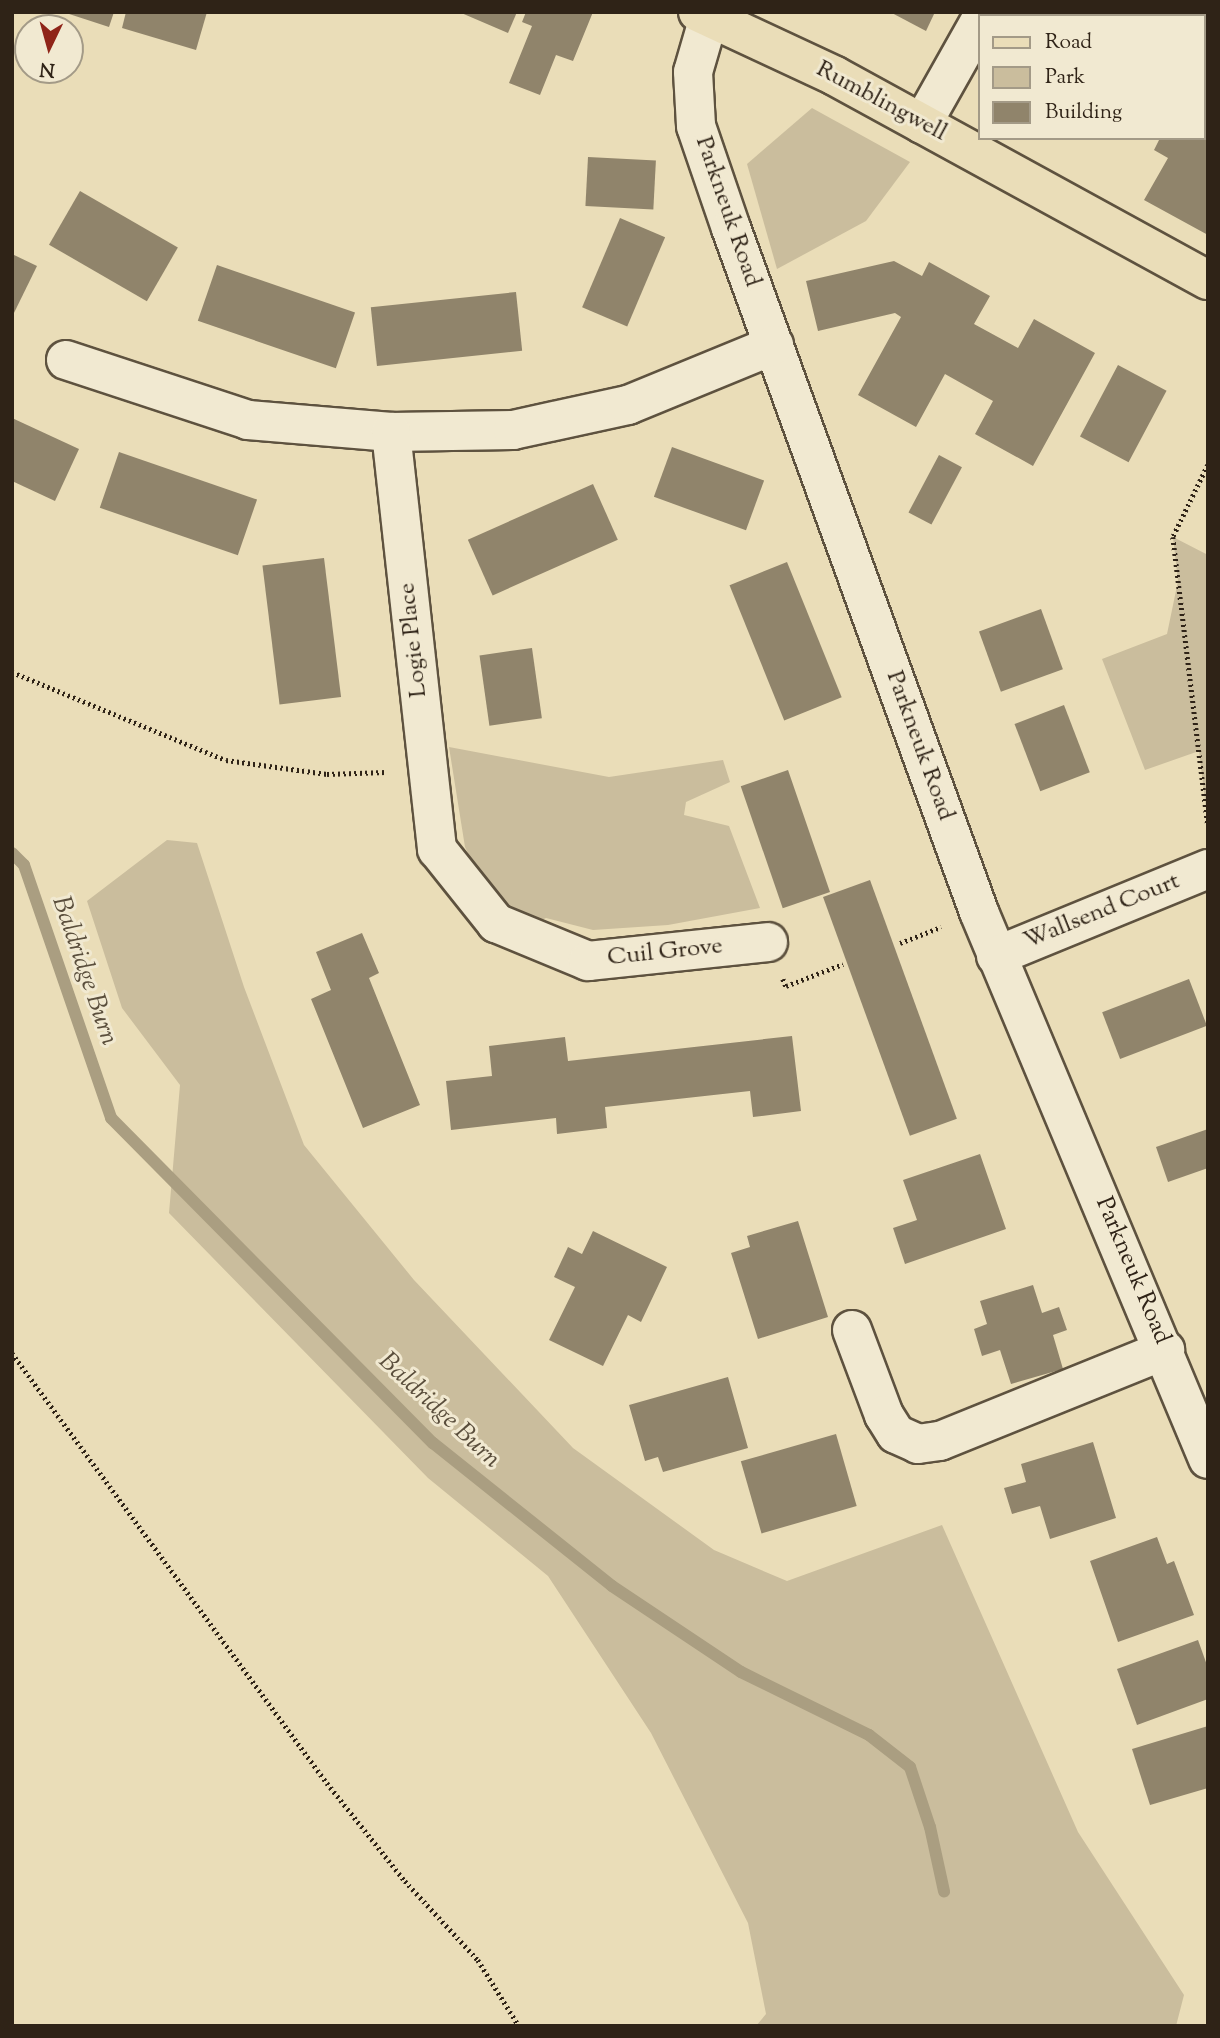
<!DOCTYPE html>
<style>
body{margin:0}
#map{position:relative;width:1220px;height:2038px;overflow:hidden;background:#eaddb8;font-family:"Sorts Mill Goudy",serif}
div>[style]{position:absolute}
.green>*{inset:0;background:#cabd9d}
.stream>*{height:12px;margin:-6px;padding:0 6px;transform-origin:6px;border-radius:6px;background:#aa9e81}
.building>*{inset:0;background:#90846b;transform-origin:0 0}
.path>*{height:4.5px;margin-top:-2.25px;transform-origin:0;background:repeating-linear-gradient(90deg,#2f2317 0 2px,transparent 0 5.5px)}
.roads{filter:drop-shadow(2px 0 #5e523f) drop-shadow(-2px 0 #5e523f) drop-shadow(0 2px #5e523f) drop-shadow(0 -2px #5e523f)}
.minor>*{height:38px;margin:-19px;padding:0 19px;transform-origin:19px;border-radius:19px;background:#f1e9d1}
.major>*{height:38px;margin:-19px;padding:0 19px;transform-origin:19px;border-radius:19px;background:#eaddb8}
span{translate:-50% -50%;white-space:nowrap;text-align:center;line-height:1.15;-webkit-text-stroke:6px #f1e9d1;paint-order:stroke}
.street-label{font-size:24px;color:#2f2317}
.water-label{font-size:26px;color:#5a4e3c;font-style:italic}
.frame{position:absolute;inset:0;border:14px solid #2f2317;pointer-events:none}
.legend{position:absolute;left:978px;top:14px;width:228px;height:126px;box-sizing:border-box;background:#f1e9d1;border:2px solid #a39a87;margin:0;padding:9px 12px;list-style:none;font-size:21px;color:#2f2317}
.legend li{display:flex;align-items:center;gap:14px;height:35px}
.legend b{width:35px;border:2px solid #a39a87}
.north{position:absolute;left:14px;top:14px;width:70px;height:70px;box-sizing:border-box;background:#f1e9d1;border:2px solid #a39a87;border-radius:50%;rotate:185deg;font-size:19px;font-weight:700;line-height:28px;text-align:center;color:#2f2317}
.north::after{content:'';display:block;margin:auto;width:24px;height:32px;background:#8f2418;clip-path:polygon(50% 0,100% 100%,50% 72%,0 100%)}
</style>
<div id="map">
<div class="green">
<div style="clip-path:polygon(812px 108px,910px 162px,866px 221px,777px 269px,747px 164px)"></div>
<div style="clip-path:polygon(1173px 537px,1208px 555px,1208px 825px,1199px 751px,1145px 770px,1102px 659px,1167px 634px,1178px 581px)"></div>
<div style="clip-path:polygon(449px 747px,609px 777px,723px 760px,730px 782px,686px 802px,684px 815px,729px 826px,760px 908px,668px 925px,593px 930px,546px 918px,526px 927px,480px 878px,465px 847px)"></div>
<div style="clip-path:polygon(167px 840px,197px 843px,244px 987px,304px 1145px,414px 1280px,573px 1448px,714px 1550px,787px 1581px,942px 1525px,1078px 1832px,1184px 1995px,1176px 2026px,756px 2026px,766px 2014px,748px 1923px,651px 1733px,548px 1576px,428px 1478px,169px 1213px,180px 1085px,122px 1008px,87px 901px)"></div>
</div>
<div class="stream">
<div style="left:12px;top:853px;width:17px;rotate:45deg"></div>
<div style="left:24px;top:865px;width:268px;rotate:71deg"></div>
<div style="left:111px;top:1118px;width:458px;rotate:45.3deg"></div>
<div style="left:433px;top:1443px;width:229px;rotate:38.6deg"></div>
<div style="left:612px;top:1586px;width:155px;rotate:33.7deg"></div>
<div style="left:741px;top:1672px;width:143px;rotate:26.2deg"></div>
<div style="left:869px;top:1735px;width:52px;rotate:38deg"></div>
<div style="left:910px;top:1767px;width:63px;rotate:71.6deg"></div>
<div style="left:930px;top:1827px;width:66px;rotate:77.7deg"></div>
</div>
<div class="building">
<div style="clip-path:polygon(63px 12px,114px 12px,109px 27px)"></div>
<div style="clip-path:polygon(126px 12px,207px 12px,196px 50px,122px 28px)"></div>
<div style="clip-path:polygon(459px 12px,517px 12px,508px 33px)"></div>
<div style="clip-path:polygon(526px 12px,593px 12px,573px 61px,556px 55px,540px 95px,509px 83px,532px 26px,522px 22px)"></div>
<div style="clip-path:polygon(890px 12px,935px 12px,926px 31px)"></div>
<div style="clip-path:polygon(994px 12px,1072px 12px,992px 16px)"></div>
<div style="clip-path:polygon(1082px 12px,1117px 12px,1080px 16px)"></div>
<div style="clip-path:polygon(1204px 96px,1208px 98px,1208px 235px,1144px 200px,1168px 158px,1154px 150px,1160px 138px,1204px 138px)"></div>
<div style="left:588px;top:157px;width:68px;height:49px;rotate:3deg"></div>
<div style="left:80px;top:191px;width:113px;height:62px;rotate:30deg"></div>
<div style="left:620px;top:218px;width:49px;height:97px;rotate:23deg"></div>
<div style="clip-path:polygon(12px 254px,37px 266px,12px 317px)"></div>
<div style="clip-path:polygon(894px 261px,922px 276px,929px 262px,990px 296px,974px 324px,1018px 348px,1034px 319px,1095px 353px,1033px 466px,975px 434px,993px 401px,945px 374px,916px 427px,858px 395px,901px 317px,895px 313px,818px 331px,806px 281px)"></div>
<div style="left:217px;top:265px;width:146px;height:59px;rotate:19deg"></div>
<div style="left:516px;top:292px;width:59px;height:146px;rotate:84deg"></div>
<div style="left:1118px;top:365px;width:55px;height:81px;rotate:28deg"></div>
<div style="clip-path:polygon(12px 418px,79px 449px,55px 501px,12px 481px)"></div>
<div style="left:672px;top:447px;width:98px;height:53px;rotate:20deg"></div>
<div style="left:119px;top:452px;width:146px;height:59px;rotate:19deg"></div>
<div style="left:939px;top:455px;width:26px;height:65px;rotate:28deg"></div>
<div style="left:593px;top:484px;width:61px;height:137px;rotate:66deg"></div>
<div style="left:324px;top:558px;width:140px;height:62px;rotate:83deg"></div>
<div style="left:787px;top:562px;width:146px;height:62px;rotate:68deg"></div>
<div style="left:1041px;top:609px;width:64px;height:66px;rotate:70deg"></div>
<div style="left:532px;top:648px;width:71px;height:53px;rotate:82deg"></div>
<div style="left:1064px;top:705px;width:72px;height:53px;rotate:69deg"></div>
<div style="left:788px;top:770px;width:129px;height:50px;rotate:71deg"></div>
<div style="left:870px;top:880px;width:254px;height:50px;rotate:70deg"></div>
<div style="clip-path:polygon(362px 933px,379px 973px,369px 978px,420px 1105px,363px 1128px,311px 999px,331px 990px,316px 952px)"></div>
<div style="left:1189px;top:979px;width:50px;height:93px;rotate:69deg"></div>
<div style="clip-path:polygon(792px 1036px,801px 1111px,753px 1117px,750px 1091px,605px 1107px,607px 1128px,557px 1134px,556px 1118px,451px 1130px,446px 1081px,492px 1076px,489px 1046px,565px 1037px,568px 1061px)"></div>
<div style="clip-path:polygon(1208px 1129px,1208px 1168px,1168px 1182px,1156px 1147px)"></div>
<div style="clip-path:polygon(980px 1154px,1006px 1229px,905px 1264px,893px 1228px,917px 1220px,903px 1180px)"></div>
<div style="clip-path:polygon(798px 1221px,828px 1317px,758px 1339px,731px 1253px,750px 1247px,747px 1236px)"></div>
<div style="clip-path:polygon(593px 1231px,667px 1267px,641px 1322px,628px 1315px,603px 1366px,549px 1340px,575px 1287px,554px 1277px,568px 1247px,582px 1254px)"></div>
<div style="clip-path:polygon(1033px 1285px,1042px 1313px,1059px 1307px,1067px 1330px,1053px 1335px,1063px 1369px,1011px 1384px,1000px 1350px,982px 1356px,974px 1329px,987px 1324px,980px 1301px)"></div>
<div style="clip-path:polygon(728px 1377px,748px 1448px,663px 1472px,658px 1457px,645px 1461px,629px 1405px)"></div>
<div style="left:836px;top:1434px;width:75px;height:99px;rotate:74deg"></div>
<div style="clip-path:polygon(1093px 1442px,1116px 1518px,1050px 1539px,1040px 1506px,1012px 1514px,1004px 1488px,1026px 1482px,1021px 1464px)"></div>
<div style="clip-path:polygon(1157px 1537px,1167px 1564px,1174px 1561px,1194px 1615px,1118px 1642px,1090px 1561px)"></div>
<div style="clip-path:polygon(1198px 1640px,1208px 1668px,1208px 1699px,1137px 1725px,1117px 1669px)"></div>
<div style="clip-path:polygon(1208px 1726px,1208px 1788px,1150px 1805px,1132px 1749px)"></div>
</div>
<div class="path">
<div style="left:1208px;top:465px;width:80px;rotate:115.9deg"></div>
<div style="left:1173px;top:537px;width:290px;rotate:83.1deg"></div>
<div style="left:12px;top:672px;width:231px;rotate:22.4deg"></div>
<div style="left:226px;top:760px;width:102px;rotate:7.9deg"></div>
<div style="left:327px;top:774px;width:59px;rotate:-1.9deg"></div>
<div style="left:900px;top:943px;width:44px;rotate:-21.3deg"></div>
<div style="left:783px;top:979px;width:8px;rotate:67deg"></div>
<div style="left:786px;top:986px;width:61px;rotate:-21.1deg"></div>
<div style="left:12px;top:1353px;width:533px;rotate:53.78deg"></div>
<div style="left:327px;top:1783px;width:125px;rotate:51.5deg"></div>
<div style="left:405px;top:1881px;width:108px;rotate:47.3deg"></div>
<div style="left:478px;top:1960px;width:78px;rotate:58.2deg"></div>
</div>
<div class="roads">
<div class="minor">
<div style="left:709px;top:17px;width:57px;rotate:106.2deg"></div>
<div style="left:693px;top:72px;width:54px;rotate:86.8deg"></div>
<div style="left:696px;top:126px;width:108px;rotate:71.1deg"></div>
<div style="left:731px;top:228px;width:728px;rotate:70.07deg"></div>
<div style="left:979px;top:912px;width:593px;rotate:67.28deg"></div>
<div style="left:922px;top:124px;width:118px;rotate:-60.6deg"></div>
<div style="left:66px;top:360px;width:192px;rotate:18.2deg"></div>
<div style="left:248px;top:420px;width:144px;rotate:4.8deg"></div>
<div style="left:391px;top:432px;width:122px;rotate:-0.9deg"></div>
<div style="left:513px;top:430px;width:118px;rotate:-12.3deg"></div>
<div style="left:628px;top:405px;width:158px;rotate:-22.3deg"></div>
<div style="left:391px;top:432px;width:420px;rotate:83.7deg"></div>
<div style="left:437px;top:849px;width:95px;rotate:51.4deg"></div>
<div style="left:496px;top:923px;width:100px;rotate:22.4deg"></div>
<div style="left:588px;top:961px;width:181px;rotate:-6deg"></div>
<div style="left:996px;top:956px;width:229px;rotate:-22.3deg"></div>
<div style="left:852px;top:1330px;width:91px;rotate:69.4deg"></div>
<div style="left:884px;top:1415px;width:22px;rotate:58deg"></div>
<div style="left:896px;top:1434px;width:24px;rotate:24deg"></div>
<div style="left:918px;top:1444px;width:22px;rotate:-8deg"></div>
<div style="left:940px;top:1441px;width:243px;rotate:-22deg"></div>
</div>
<div class="major">
<div style="left:698px;top:12px;width:151px;rotate:25deg"></div>
<div style="left:835px;top:76px;width:425px;rotate:28.7deg"></div>
</div>
</div>
<div class="street-label">
<span style="left:881px;top:102px;rotate:28deg">Rumblingwell</span>
<span style="left:727px;top:212px;rotate:71deg">Parkneuk Road</span>
<span style="left:414px;top:640px;rotate:-96deg">Logie Place</span>
<span style="left:919px;top:746px;rotate:70deg">Parkneuk Road</span>
<span style="left:1102px;top:912px;rotate:-22deg">Wallsend Court</span>
<span style="left:665px;top:953px;rotate:-6deg">Cuil Grove</span>
<span style="left:1132px;top:1271px;rotate:67deg">Parkneuk Road</span>
</div>
<div class="water-label">
<span style="left:84px;top:971px;rotate:71deg">Baldridge Burn</span>
<span style="left:439px;top:1411px;rotate:43deg">Baldridge Burn</span>
</div>
<div class="frame"></div>
<ul class="legend">
<li><b style="height:9px;background:#eaddb8"></b>Road</li>
<li><b style="height:19px;background:#cabd9d"></b>Park</li>
<li><b style="height:19px;background:#90846b"></b>Building</li>
</ul>
<div class="north">N</div>
</div>
